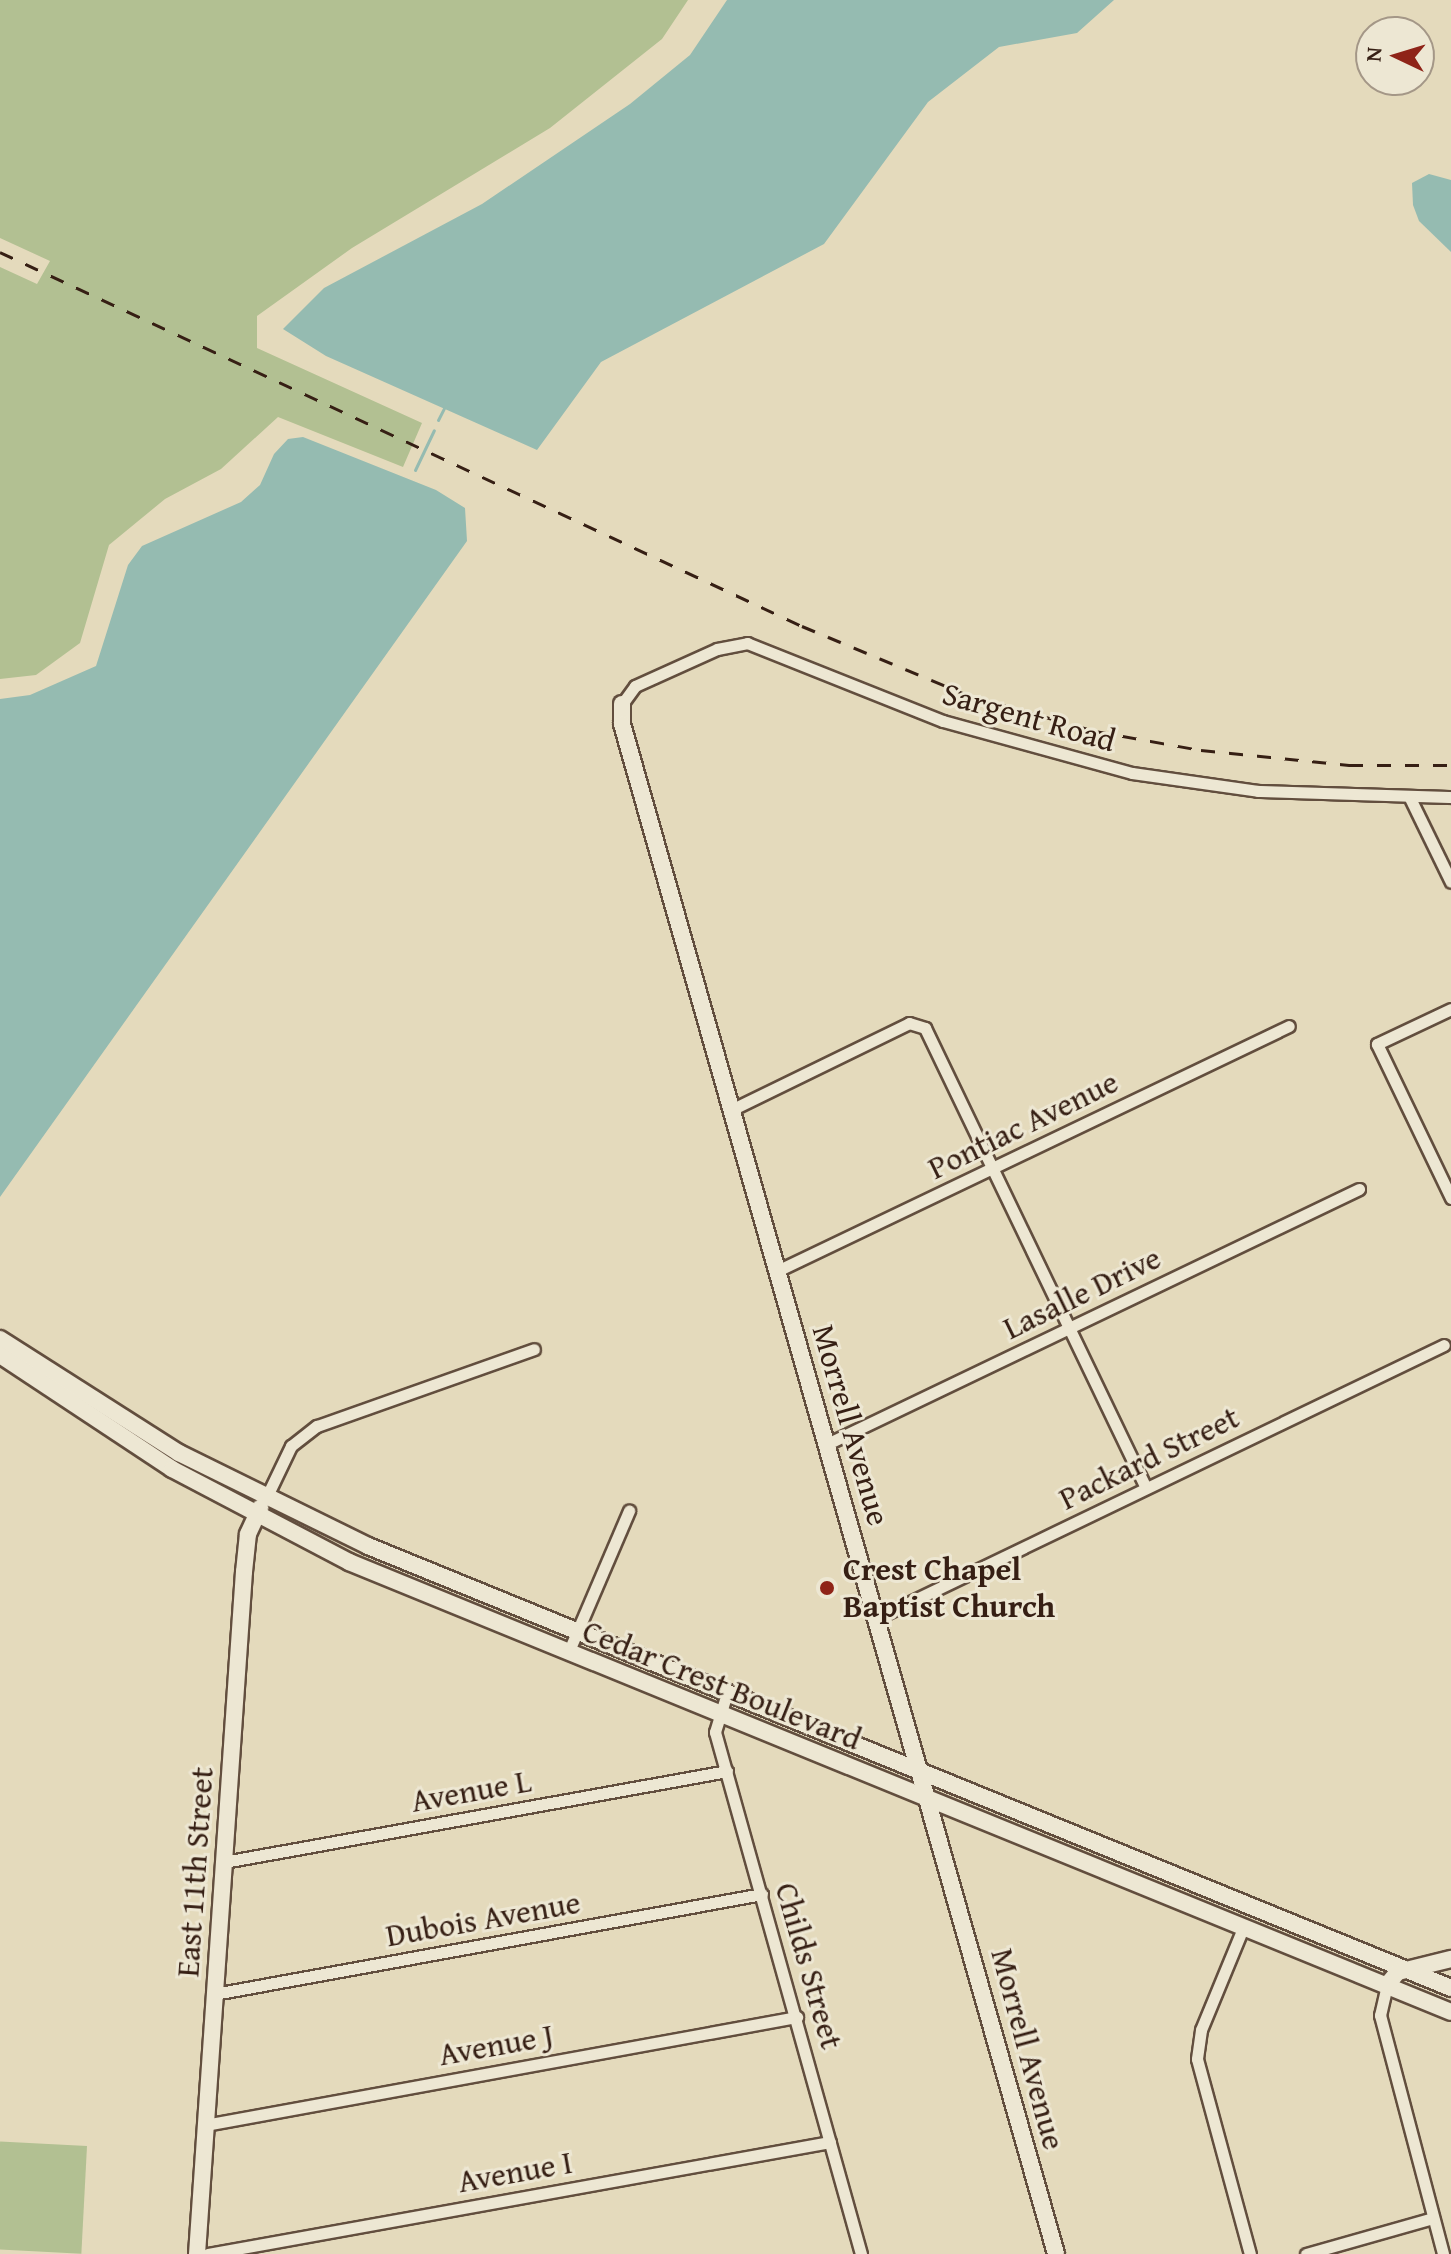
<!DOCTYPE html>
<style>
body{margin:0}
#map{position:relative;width:1451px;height:2254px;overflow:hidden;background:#e4dabc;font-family:"Gentium Book Plus",serif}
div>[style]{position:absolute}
.green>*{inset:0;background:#b2c092;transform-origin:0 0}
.water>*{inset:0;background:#95bbb1}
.stream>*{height:3px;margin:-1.5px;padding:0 1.5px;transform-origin:1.5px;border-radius:1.5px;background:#95bbb1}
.roads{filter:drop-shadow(2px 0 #624e3e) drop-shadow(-2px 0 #624e3e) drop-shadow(0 2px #624e3e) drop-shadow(0 -2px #624e3e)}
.street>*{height:11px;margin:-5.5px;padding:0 5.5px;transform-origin:5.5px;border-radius:5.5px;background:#ede7d3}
.secondary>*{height:16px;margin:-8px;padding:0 8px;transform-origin:8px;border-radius:8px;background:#ede7d3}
.rail>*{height:3px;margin-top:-1.5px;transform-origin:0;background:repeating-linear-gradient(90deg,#361f14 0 14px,transparent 0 28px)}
.dots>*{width:22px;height:22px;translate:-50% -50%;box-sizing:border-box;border:4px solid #ede7d3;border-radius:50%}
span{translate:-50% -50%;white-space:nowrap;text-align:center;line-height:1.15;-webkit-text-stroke:6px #ede7d3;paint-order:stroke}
.street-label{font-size:32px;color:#361f14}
.poi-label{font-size:32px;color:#361f14;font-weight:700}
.left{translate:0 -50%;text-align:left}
.north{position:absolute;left:1355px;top:16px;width:80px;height:80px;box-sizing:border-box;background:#ede7d3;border:2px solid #a49787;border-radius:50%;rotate:274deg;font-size:22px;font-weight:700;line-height:32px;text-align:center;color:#361f14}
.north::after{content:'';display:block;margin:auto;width:28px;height:36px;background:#8f2418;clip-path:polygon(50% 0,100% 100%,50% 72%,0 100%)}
</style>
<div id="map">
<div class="green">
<div style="clip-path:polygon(0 0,688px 0,662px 39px,550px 128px,352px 248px,257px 316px,257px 348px,422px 423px,403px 467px,278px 417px,221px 469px,165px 499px,109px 545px,80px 643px,36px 675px,0 679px,0 267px,37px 284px,50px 261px,0 238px)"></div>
<div style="left:87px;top:2146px;width:108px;height:87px;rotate:93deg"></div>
</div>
<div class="water">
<div style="clip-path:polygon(727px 0,1114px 0,1077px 33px,999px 47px,928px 102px,824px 244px,601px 362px,537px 450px,326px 356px,283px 329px,324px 288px,482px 204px,630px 104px,690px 55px)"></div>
<div style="clip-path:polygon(1429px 174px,1451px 180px,1451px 252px,1419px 221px,1413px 205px,1412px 183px)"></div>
<div style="clip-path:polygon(303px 437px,436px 490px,465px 508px,467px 541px,0 1197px,0 699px,30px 695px,96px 666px,128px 565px,142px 546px,241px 502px,260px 485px,274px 454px,288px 439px)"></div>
</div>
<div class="stream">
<div style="left:438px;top:420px;width:13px;rotate:-63deg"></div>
<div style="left:415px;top:470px;width:44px;rotate:-64.6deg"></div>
</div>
<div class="roads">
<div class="street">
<div style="left:622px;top:704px;width:22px;rotate:-54deg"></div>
<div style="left:635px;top:686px;width:90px;rotate:-24.3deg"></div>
<div style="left:717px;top:649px;width:31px;rotate:-11deg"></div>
<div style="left:747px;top:643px;width:211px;rotate:21.7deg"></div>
<div style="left:943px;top:721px;width:196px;rotate:15.4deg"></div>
<div style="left:1132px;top:773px;width:127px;rotate:8.1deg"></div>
<div style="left:1258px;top:791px;width:193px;rotate:1.8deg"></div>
<div style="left:1410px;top:798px;width:93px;rotate:64deg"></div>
<div style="left:1451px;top:1009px;width:82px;rotate:154.7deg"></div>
<div style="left:1377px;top:1044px;width:171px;rotate:64.3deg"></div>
<div style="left:733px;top:1109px;width:196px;rotate:-26deg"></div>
<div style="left:909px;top:1023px;width:17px;rotate:17deg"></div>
<div style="left:925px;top:1028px;width:510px;rotate:64.34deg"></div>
<div style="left:779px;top:1270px;width:565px;rotate:-25.57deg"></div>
<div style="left:827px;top:1444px;width:590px;rotate:-25.61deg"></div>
<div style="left:266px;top:1498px;width:58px;rotate:-64.3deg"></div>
<div style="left:291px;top:1446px;width:33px;rotate:-38deg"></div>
<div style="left:317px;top:1426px;width:230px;rotate:-19.5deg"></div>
<div style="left:877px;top:1618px;width:629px;rotate:-25.71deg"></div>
<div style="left:568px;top:1653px;width:155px;rotate:-66.8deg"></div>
<div style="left:727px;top:1693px;width:41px;rotate:107.1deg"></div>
<div style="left:715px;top:1732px;width:542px;rotate:74.37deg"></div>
<div style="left:224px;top:1862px;width:511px;rotate:-10.25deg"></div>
<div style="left:1243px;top:1928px;width:110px;rotate:112.4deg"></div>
<div style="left:1201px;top:2030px;width:29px;rotate:98deg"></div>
<div style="left:1197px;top:2059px;width:202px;rotate:74.8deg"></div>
<div style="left:1387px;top:1985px;width:31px;rotate:103deg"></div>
<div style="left:1380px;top:2015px;width:247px;rotate:75.2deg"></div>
<div style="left:214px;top:1994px;width:557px;rotate:-10.34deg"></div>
<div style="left:205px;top:2125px;width:602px;rotate:-10.34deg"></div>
<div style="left:208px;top:2254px;width:632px;rotate:-10.21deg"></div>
<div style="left:1306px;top:2254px;width:132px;rotate:-15.8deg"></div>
</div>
<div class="secondary">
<div style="left:622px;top:704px;width:20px;rotate:90deg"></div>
<div style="left:622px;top:724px;width:1590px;rotate:74.16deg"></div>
<div style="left:0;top:1339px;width:212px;rotate:32.5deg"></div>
<div style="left:179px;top:1453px;width:211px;rotate:26.2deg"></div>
<div style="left:368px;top:1546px;width:1170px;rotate:22.2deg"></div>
<div style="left:0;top:1355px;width:206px;rotate:33.5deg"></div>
<div style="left:172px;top:1469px;width:200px;rotate:27.7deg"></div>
<div style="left:349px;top:1562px;width:1190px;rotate:22.21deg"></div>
<div style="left:1387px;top:1985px;width:17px;rotate:-50deg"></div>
<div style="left:1398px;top:1972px;width:55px;rotate:-13.8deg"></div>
<div style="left:197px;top:2254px;width:684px;rotate:-86.06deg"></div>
<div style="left:244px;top:1572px;width:38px;rotate:-84deg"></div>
<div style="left:248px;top:1534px;width:29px;rotate:-65deg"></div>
</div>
</div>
<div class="rail">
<div style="left:0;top:252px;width:885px;rotate:25deg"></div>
<div style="left:802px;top:626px;width:177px;rotate:22.6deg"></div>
<div style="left:965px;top:694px;width:135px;rotate:15.9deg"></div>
<div style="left:1095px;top:731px;width:108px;rotate:10.2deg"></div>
<div style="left:1201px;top:750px;width:149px;rotate:5.8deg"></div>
<div style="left:1349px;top:765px;width:102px"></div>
</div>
<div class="dots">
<div style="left:827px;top:1588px;background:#8f2418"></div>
</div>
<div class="street-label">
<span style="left:1029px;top:717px;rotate:16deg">Sargent Road</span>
<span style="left:1023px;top:1125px;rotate:-26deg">Pontiac Avenue</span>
<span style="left:1082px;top:1293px;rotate:-26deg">Lasalle Drive</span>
<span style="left:851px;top:1425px;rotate:74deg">Morrell Avenue</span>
<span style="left:1149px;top:1458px;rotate:-26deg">Packard Street</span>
<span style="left:722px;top:1685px;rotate:22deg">Cedar Crest Boulevard</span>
<span style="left:471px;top:1791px;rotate:-10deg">Avenue L</span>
<span style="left:195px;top:1872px;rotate:-86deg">East 11th Street</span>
<span style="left:483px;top:1919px;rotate:-10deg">Dubois Avenue</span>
<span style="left:809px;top:1966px;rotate:74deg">Childs Street</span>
<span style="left:496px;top:2045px;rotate:-10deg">Avenue J</span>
<span style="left:1028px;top:2049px;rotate:75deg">Morrell Avenue</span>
<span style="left:515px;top:2172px;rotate:-10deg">Avenue I</span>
</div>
<div class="poi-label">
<span class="left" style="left:843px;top:1588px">Crest Chapel<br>Baptist Church</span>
</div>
<div class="north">N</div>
</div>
